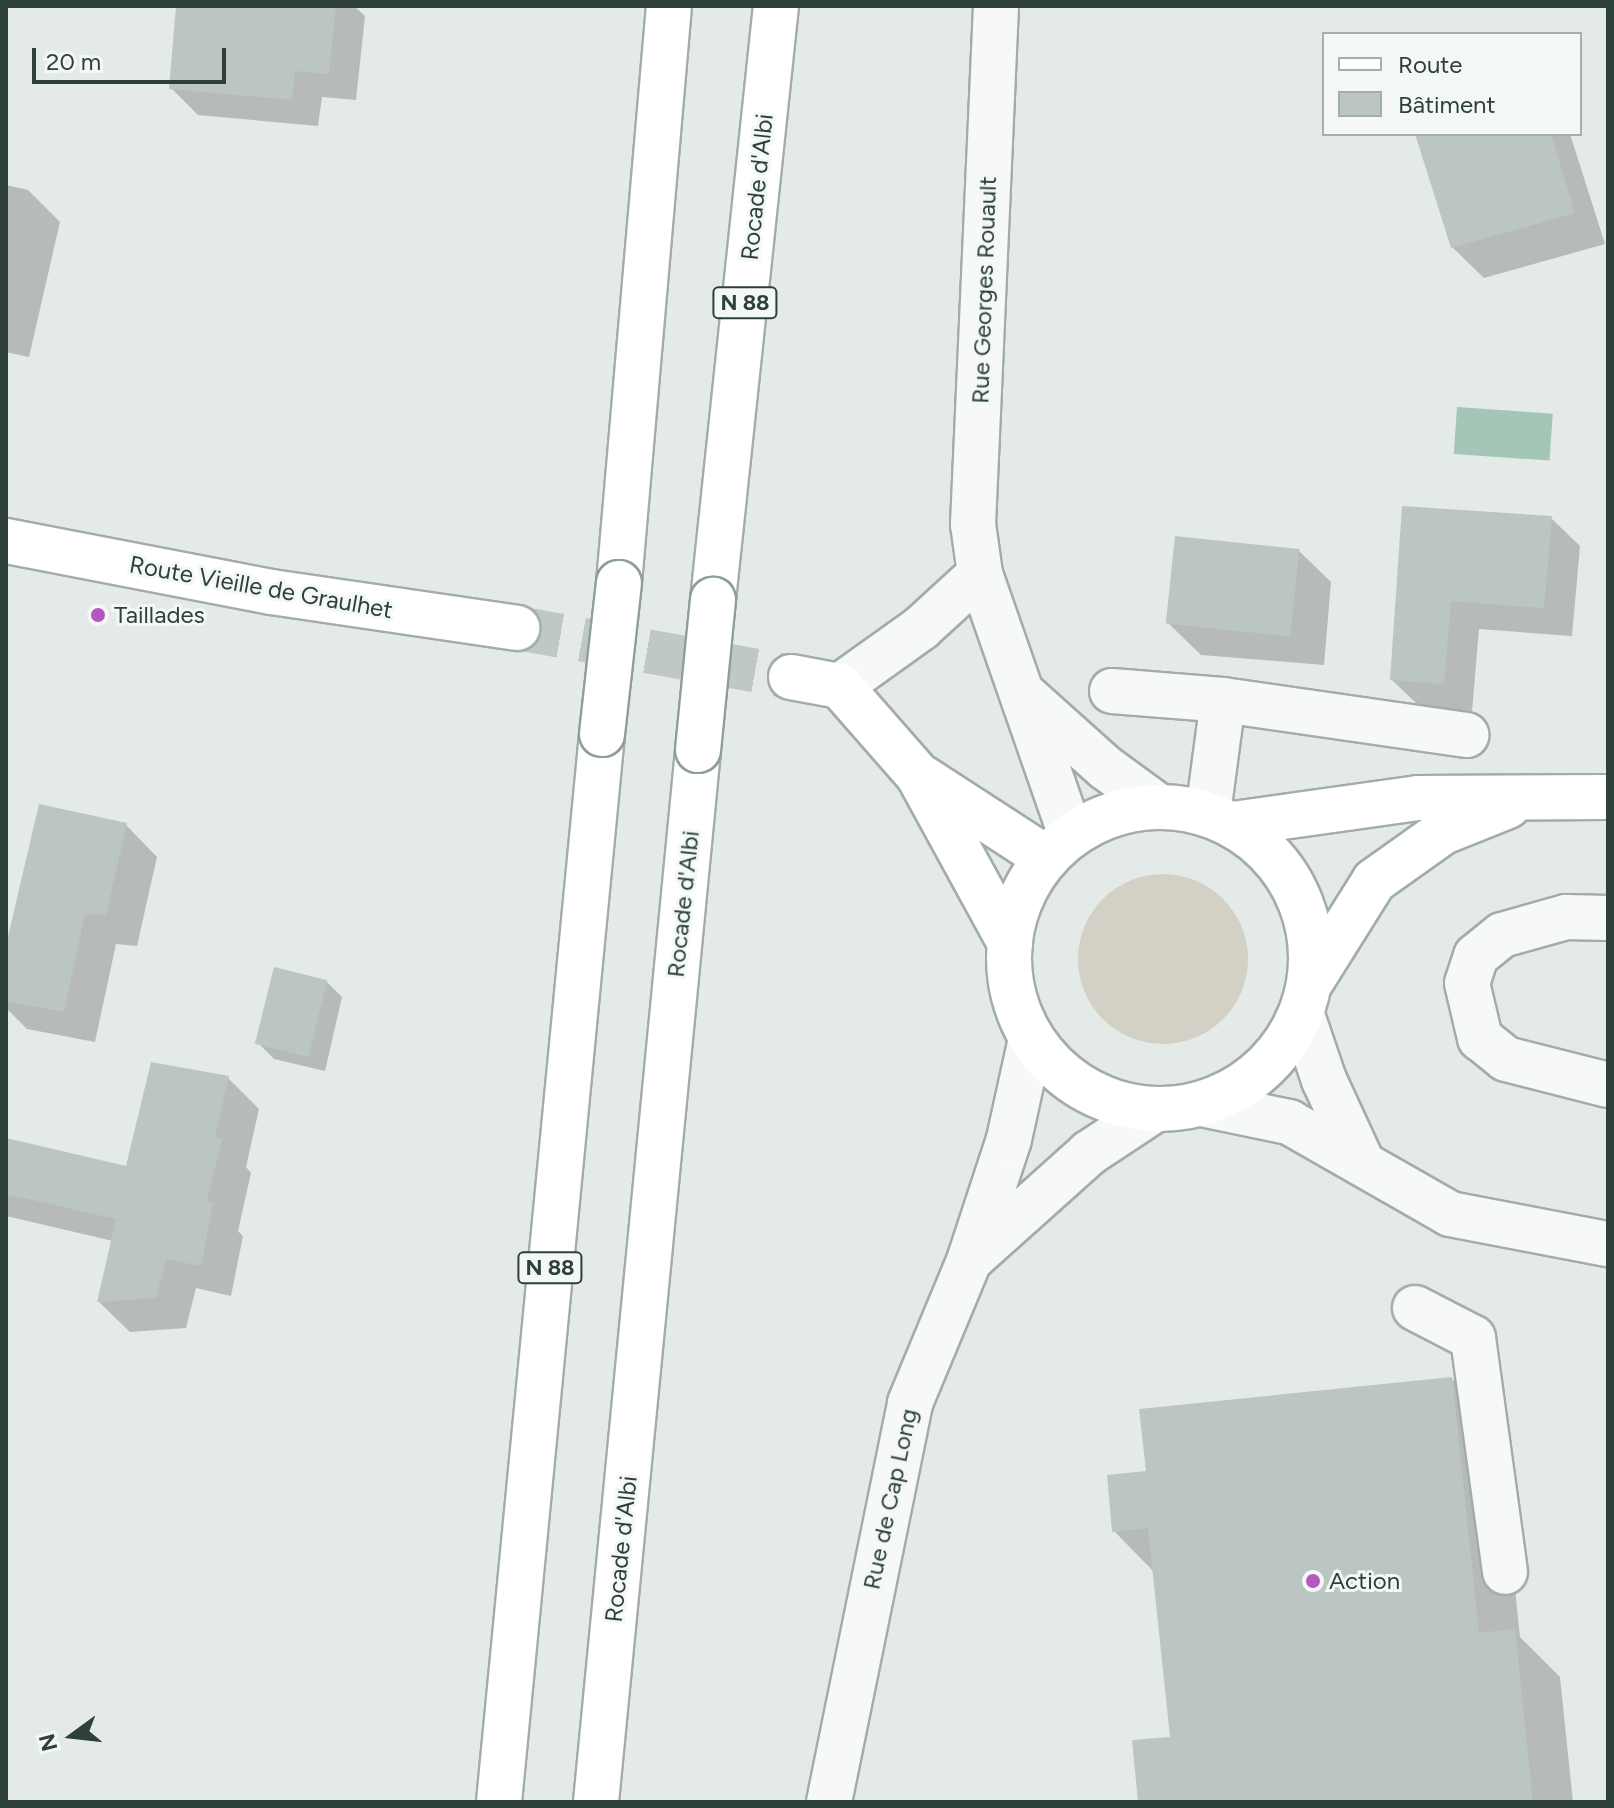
<!DOCTYPE html>
<meta charset="utf-8">
<style>
body{margin:0}
#map{position:relative;width:1614px;height:1808px;overflow:hidden;background:#e4eae8;font-family:Figtree,sans-serif}
div>[style]{position:absolute}
.green>*{inset:0;background:#d3d0c6}
.round{border-radius:50%}
.water>*{inset:0;background:#a3c6b6;transform-origin:0 0}
.shadow>*{inset:0;background:#0003}
.building>*{inset:0;background:#bbc6c3;transform-origin:0 0}
.major-tunnel>*{height:44px;margin-top:-22px;transform-origin:0;background:repeating-linear-gradient(90deg,#bfc8c5 0 44px,transparent 0 66px)}
.roads{filter:drop-shadow(2px 0 #a2ada9) drop-shadow(-2px 0 #a2ada9) drop-shadow(0 2px #a2ada9) drop-shadow(0 -2px #a2ada9)}
.minor>*{height:44px;margin:-22px;padding:0 22px;transform-origin:22px;border-radius:22px;background:#f6f9f8}
.major>*{height:44px;margin:-22px;padding:0 22px;transform-origin:22px;border-radius:22px;background:#fff}
.major>.ring{margin:-22px;padding:0;box-sizing:content-box;background:none;border:44px solid #fff;border-radius:50%}
.highway>*{height:44px;margin:-22px;padding:0 22px;transform-origin:22px;border-radius:22px;background:#fff}
.bridges{filter:drop-shadow(2px 0 #8d9f98) drop-shadow(-2px 0 #8d9f98) drop-shadow(0 2px #8d9f98) drop-shadow(0 -2px #8d9f98)}
.highway-bridge>*{height:44px;margin:-22px;padding:0 22px;transform-origin:22px;border-radius:22px;background:#fff}
.dots>*{width:22px;height:22px;translate:-50% -50%;box-sizing:border-box;border:4px solid #f3f7f6;border-radius:50%}
span{translate:-50% -50%;white-space:nowrap;text-align:center;line-height:1.15;-webkit-text-stroke:6px #f3f7f6;paint-order:stroke}
.shield-label span{padding:2px 6px;background:#f3f7f6;border:2px solid;border-radius:6px;-webkit-text-stroke-width:0}
.shield-label{font-size:22px;color:#2d403a;font-weight:700}
.street-label{font-size:24px;color:#2d403a}
.poi-label{font-size:24px;color:#2d403a}
.left{translate:0 -50%;text-align:left}
.frame{position:absolute;inset:0;border:8px solid #2d403a;pointer-events:none}
.legend{position:absolute;left:1322px;top:32px;width:260px;height:104px;box-sizing:border-box;background:#f3f7f6;border:2px solid #a4aeab;margin:0;padding:10px 14px;list-style:none;font-size:24px;color:#2d403a}
.legend li{display:flex;align-items:center;gap:16px;height:40px}
.legend b{width:40px;border:2px solid #a4aeab}
.north{position:absolute;left:32px;top:1696px;width:80px;height:80px;-webkit-text-stroke:6px #f3f7f6;paint-order:stroke;rotate:255deg;font-size:22px;font-weight:700;line-height:32px;text-align:center;color:#2d403a}
.north::after{content:'';display:block;margin:auto;width:28px;height:36px;background:#2d403a;clip-path:polygon(50% 0,100% 100%,50% 72%,0 100%)}
.scale{position:absolute;left:32px;top:48px;width:194px;height:36px;box-sizing:border-box;border:4px solid #2d403a;border-top:0;padding-left:10px;font-size:24px;line-height:28px;white-space:nowrap;color:#2d403a;-webkit-text-stroke:6px #f3f7f6;paint-order:stroke}
</style>
<div id="map">
<div class="green">
<div class="round" style="left:1078px;top:874px;width:170px;height:170px"></div>
</div>
<div class="water">
<div style="left:1457px;top:407px;width:96px;height:47px;rotate:4deg"></div>
</div>
<div class="shadow">
<div style="clip-path:polygon(179px 6px,354px 6px,365px 16px,356px 100px,322px 97px,318px 126px,198px 115px,171px 88px)"></div>
<div style="clip-path:polygon(1450px 134px,1570px 134px,1605px 244px,1484px 278px,1452px 247px)"></div>
<div style="clip-path:polygon(6px 185px,28px 190px,60px 222px,29px 357px,6px 352px)"></div>
<div style="clip-path:polygon(1404px 508px,1551px 518px,1580px 546px,1572px 636px,1479px 629px,1472px 712px,1421px 708px,1392px 680px)"></div>
<div style="clip-path:polygon(1298px 550px,1331px 582px,1324px 665px,1201px 655px,1168px 623px)"></div>
<div style="clip-path:polygon(126px 825px,157px 857px,137px 946px,116px 944px,95px 1042px,27px 1029px,6px 1008px,6px 954px)"></div>
<div style="clip-path:polygon(326px 981px,342px 997px,325px 1071px,274px 1059px,258px 1043px)"></div>
<div style="clip-path:polygon(228px 1078px,259px 1109px,246px 1167px,251px 1173px,238px 1231px,243px 1236px,231px 1296px,196px 1288px,186px 1328px,130px 1332px,99px 1302px,113px 1241px,6px 1216px,6px 1140px,128px 1168px)"></div>
<div style="clip-path:polygon(1452px 1379px,1498px 1425px,1520px 1637px,1560px 1677px,1573px 1802px,1140px 1802px,1172px 1739px,1154px 1572px,1114px 1531px,1148px 1473px)"></div>
</div>
<div class="building">
<div style="clip-path:polygon(176px 6px,336px 6px,329px 74px,295px 71px,292px 100px,169px 89px)"></div>
<div style="clip-path:polygon(1415px 134px,1551px 134px,1575px 213px,1451px 248px)"></div>
<div style="clip-path:polygon(1402px 506px,1552px 516px,1544px 608px,1451px 601px,1444px 684px,1390px 680px)"></div>
<div style="left:1175px;top:536px;width:125px;height:88px;rotate:6deg"></div>
<div style="clip-path:polygon(39px 804px,127px 823px,106px 915px,85px 914px,64px 1012px,6px 1001px,6px 945px)"></div>
<div style="left:274px;top:967px;width:55px;height:79px;rotate:14deg"></div>
<div style="clip-path:polygon(151px 1062px,229px 1076px,215px 1137px,222px 1140px,207px 1200px,213px 1204px,201px 1266px,166px 1259px,156px 1298px,97px 1302px,116px 1219px,6px 1194px,6px 1138px,126px 1166px)"></div>
<div style="clip-path:polygon(1452px 1377px,1479px 1633px,1515px 1629px,1533px 1802px,1138px 1802px,1132px 1740px,1170px 1737px,1148px 1528px,1112px 1532px,1107px 1475px,1146px 1471px,1139px 1409px)"></div>
</div>
<div class="major-tunnel">
<div style="left:517px;top:628px;width:278px;rotate:10.1deg"></div>
</div>
<div class="roads">
<div class="minor">
<div style="left:996px;top:6px;width:519px;rotate:92.54deg"></div>
<div style="left:973px;top:524px;width:50px;rotate:82deg"></div>
<div style="left:980px;top:574px;width:276px;rotate:70.8deg"></div>
<div style="left:840px;top:686px;width:100px;rotate:-35.6deg"></div>
<div style="left:921px;top:628px;width:80px;rotate:-42.5deg"></div>
<div style="left:1112px;top:691px;width:111px;rotate:4.6deg"></div>
<div style="left:1223px;top:700px;width:246px;rotate:8.2deg"></div>
<div style="left:1022px;top:693px;width:113px;rotate:41.8deg"></div>
<div style="left:1106px;top:768px;width:64px;rotate:36.2deg"></div>
<div style="left:1208px;top:813px;width:114px;rotate:-82.4deg"></div>
<div style="left:1608px;top:918px;width:42px;rotate:-178.6deg"></div>
<div style="left:1566px;top:917px;width:66px;rotate:164.3deg"></div>
<div style="left:1502px;top:935px;width:33px;rotate:141deg"></div>
<div style="left:1476px;top:956px;width:28px;rotate:108deg"></div>
<div style="left:1467px;top:983px;width:57px;rotate:76.7deg"></div>
<div style="left:1480px;top:1038px;width:33px;rotate:39deg"></div>
<div style="left:1506px;top:1059px;width:105px;rotate:14.3deg"></div>
<div style="left:1302px;top:1015px;width:69px;rotate:71.3deg"></div>
<div style="left:1324px;top:1080px;width:88px;rotate:65.2deg"></div>
<div style="left:1206px;top:1105px;width:85px;rotate:11.6deg"></div>
<div style="left:1289px;top:1122px;width:185px;rotate:29.7deg"></div>
<div style="left:1450px;top:1214px;width:161px;rotate:10.8deg"></div>
<div style="left:971px;top:1259px;width:159px;rotate:-41.9deg"></div>
<div style="left:1089px;top:1153px;width:77px;rotate:-33.3deg"></div>
<div style="left:1415px;top:1308px;width:65px;rotate:27.3deg"></div>
<div style="left:1473px;top:1338px;width:236px;rotate:82.2deg"></div>
<div style="left:829px;top:1802px;width:407px;rotate:-78.5deg"></div>
<div style="left:910px;top:1403px;width:154px;rotate:-67.4deg"></div>
<div style="left:969px;top:1261px;width:128px;rotate:-71.8deg"></div>
<div style="left:1009px;top:1139px;width:102px;rotate:-77.6deg"></div>
</div>
<div class="major">
<div style="left:6px;top:541px;width:270px;rotate:10.9deg"></div>
<div style="left:271px;top:592px;width:249px;rotate:8.3deg"></div>
<div style="left:791px;top:677px;width:50px;rotate:10.4deg"></div>
<div style="left:840px;top:686px;width:118px;rotate:48.8deg"></div>
<div style="left:918px;top:775px;width:192px;rotate:61.3deg"></div>
<div style="left:923px;top:778px;width:147px;rotate:33deg"></div>
<div class="ring" style="left:1009px;top:807px;width:258px;height:258px"></div>
<div style="left:1233px;top:824px;width:187px;rotate:-8deg"></div>
<div style="left:1418px;top:798px;width:190px;rotate:-0.3deg"></div>
<div style="left:1312px;top:980px;width:117px;rotate:-57.9deg"></div>
<div style="left:1374px;top:881px;width:85px;rotate:-35.4deg"></div>
<div style="left:1443px;top:832px;width:70px;rotate:-21.8deg"></div>
</div>
<div class="highway">
<div style="left:619px;top:583px;width:579px;rotate:-85.05deg"></div>
<div style="left:713px;top:600px;width:597px;rotate:-83.95deg"></div>
<div style="left:499px;top:1802px;width:1073px;rotate:-84.49deg"></div>
<div style="left:596px;top:1802px;width:1057px;rotate:-84.46deg"></div>
</div>
</div>
<div class="bridges">
<div class="highway-bridge">
<div style="left:602px;top:734px;width:152px;rotate:-83.6deg"></div>
<div style="left:698px;top:750px;width:151px;rotate:-84.3deg"></div>
</div>
</div>
<div class="dots">
<div style="left:98px;top:615px;background:#b458c0"></div>
<div style="left:1313px;top:1581px;background:#b458c0"></div>
</div>
<div class="shield-label">
<span style="left:745px;top:303px">N 88</span>
<span style="left:550px;top:1268px">N 88</span>
</div>
<div class="street-label">
<span style="left:757px;top:187px;rotate:-84deg">Rocade d'Albi</span>
<span style="left:984px;top:290px;rotate:-88deg">Rue Georges Rouault</span>
<span style="left:261px;top:587px;rotate:10deg">Route Vieille de Graulhet</span>
<span style="left:683px;top:904px;rotate:-84deg">Rocade d'Albi</span>
<span style="left:890px;top:1499px;rotate:-78deg">Rue de Cap Long</span>
<span style="left:621px;top:1549px;rotate:-84deg">Rocade d'Albi</span>
</div>
<div class="poi-label">
<span class="left" style="left:114px;top:615px">Taillades</span>
<span class="left" style="left:1329px;top:1581px">Action</span>
</div>
<div class="frame"></div>
<ul class="legend">
<li><b style="height:10px;background:#fff"></b>Route</li>
<li><b style="height:22px;background:#bbc6c3"></b>Bâtiment</li>
</ul>
<div class="north">N</div>
<div class="scale">20 m</div>
</div>
